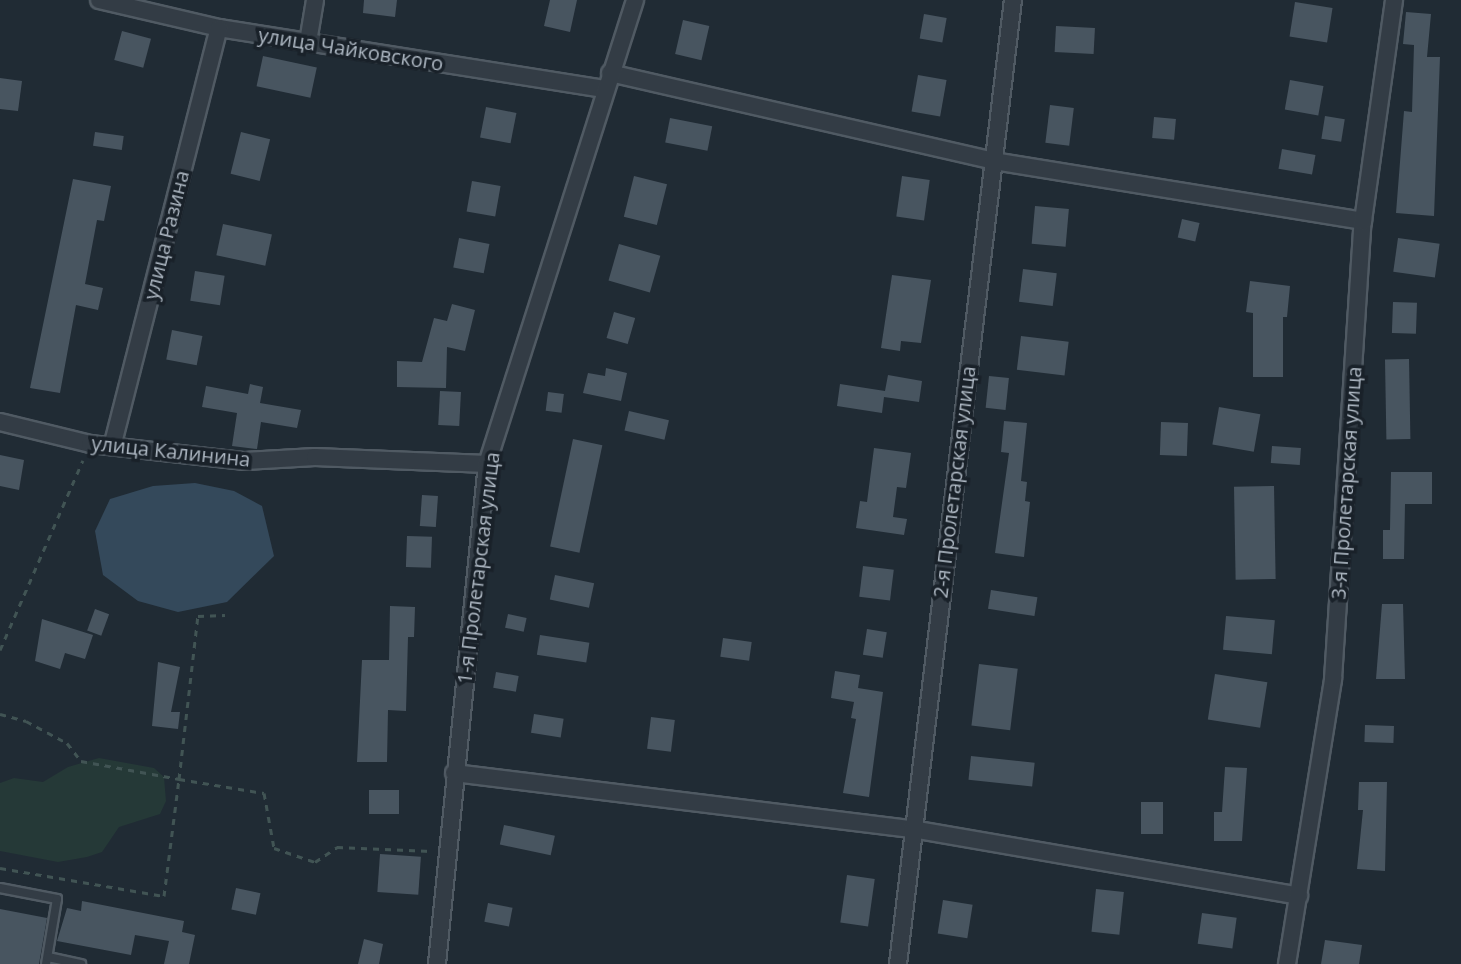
<!DOCTYPE html>
<meta charset="utf-8">
<style>
body{margin:0}
#map{position:relative;width:1461px;height:964px;overflow:hidden;background:#202b34;font-family:"Open Sans",sans-serif}
div>[style]{position:absolute}
.green>*{inset:0;background:#253937}
.water>*{inset:0;background:#34495b}
.building>*{inset:0;background:#485560;transform-origin:0 0}
.path>*{height:3px;margin-top:-1.5px;transform-origin:0;background:repeating-linear-gradient(90deg,#415454 0 6px,transparent 0 12px)}
.roads{filter:drop-shadow(2px 0 #505a63) drop-shadow(-2px 0 #505a63) drop-shadow(0 2px #505a63) drop-shadow(0 -2px #505a63)}
.lane>*{height:8px;margin:-4px;padding:0 4px;transform-origin:4px;border-radius:4px;background:#333c45}
.street>*{height:16px;margin:-8px;padding:0 8px;transform-origin:8px;border-radius:8px;background:#333c45}
span{translate:-50% -50%;white-space:nowrap;text-align:center;line-height:1.15;-webkit-text-stroke:7px #192129;paint-order:stroke}
.street-label{font-size:20px;color:#adb7c2}
</style>
<div id="map">
<div class="green">
<div style="clip-path:polygon(99px 758px,154px 768px,164px 777px,166px 801px,160px 814px,119px 827px,102px 852px,87px 857px,58px 862px,0 851px,0 783px,14px 778px,43px 782px,68px 767px)"></div>
</div>
<div class="water">
<div style="clip-path:polygon(195px 483px,234px 491px,262px 506px,274px 556px,227px 602px,178px 612px,138px 601px,103px 575px,95px 531px,110px 499px,153px 486px)"></div>
</div>
<div class="building">
<div style="clip-path:polygon(364px 0,397px 0,395px 17px,363px 13px)"></div>
<div style="clip-path:polygon(550px 0,577px 0,570px 32px,544px 26px)"></div>
<div style="left:1295px;top:2px;width:38px;height:35px;rotate:9deg"></div>
<div style="clip-path:polygon(1406px 12px,1431px 14px,1427px 57px,1440px 57px,1434px 216px,1396px 213px,1404px 111px,1412px 112px,1414px 45px,1403px 44px)"></div>
<div style="left:924px;top:14px;width:23px;height:25px;rotate:10deg"></div>
<div style="left:683px;top:20px;width:27px;height:35px;rotate:13deg"></div>
<div style="left:1056px;top:26px;width:39px;height:26px;rotate:3deg"></div>
<div style="left:122px;top:31px;width:30px;height:30px;rotate:15deg"></div>
<div style="left:263px;top:56px;width:55px;height:31px;rotate:12deg"></div>
<div style="left:918px;top:75px;width:29px;height:37px;rotate:10deg"></div>
<div style="clip-path:polygon(0 78px,22px 81px,18px 111px,0 109px)"></div>
<div style="left:1290px;top:80px;width:34px;height:30px;rotate:10deg"></div>
<div style="left:1050px;top:105px;width:24px;height:38px;rotate:7deg"></div>
<div style="left:486px;top:107px;width:31px;height:31px;rotate:11deg"></div>
<div style="left:1325px;top:116px;width:20px;height:23px;rotate:9deg"></div>
<div style="left:1154px;top:117px;width:22px;height:21px;rotate:5deg"></div>
<div style="left:670px;top:118px;width:43px;height:25px;rotate:11deg"></div>
<div style="left:95px;top:132px;width:29px;height:14px;rotate:8deg"></div>
<div style="left:241px;top:132px;width:30px;height:43px;rotate:14deg"></div>
<div style="left:1282px;top:149px;width:34px;height:20px;rotate:10deg"></div>
<div style="left:634px;top:176px;width:34px;height:42px;rotate:14deg"></div>
<div style="left:902px;top:176px;width:28px;height:41px;rotate:8deg"></div>
<div style="clip-path:polygon(73px 179px,111px 186px,104px 221px,97px 220px,85px 284px,103px 288px,98px 310px,76px 305px,60px 393px,30px 388px)"></div>
<div style="left:472px;top:181px;width:29px;height:31px;rotate:10deg"></div>
<div style="left:1035px;top:206px;width:34px;height:38px;rotate:5deg"></div>
<div style="left:1182px;top:219px;width:18px;height:19px;rotate:13deg"></div>
<div style="left:223px;top:224px;width:50px;height:32px;rotate:12deg"></div>
<div style="left:459px;top:238px;width:31px;height:30px;rotate:11deg"></div>
<div style="left:1398px;top:238px;width:42px;height:34px;rotate:8deg"></div>
<div style="left:619px;top:244px;width:43px;height:38px;rotate:16deg"></div>
<div style="left:1023px;top:269px;width:34px;height:33px;rotate:7deg"></div>
<div style="left:195px;top:271px;width:30px;height:30px;rotate:9deg"></div>
<div style="clip-path:polygon(892px 275px,931px 280px,921px 343px,901px 341px,900px 351px,881px 348px)"></div>
<div style="clip-path:polygon(1250px 281px,1290px 286px,1287px 317px,1283px 317px,1283px 377px,1253px 377px,1253px 313px,1246px 312px)"></div>
<div style="left:1393px;top:302px;width:24px;height:31px;rotate:2deg"></div>
<div style="clip-path:polygon(452px 304px,475px 310px,465px 351px,447px 347px,446px 388px,397px 387px,397px 361px,422px 362px,434px 318px,447px 321px)"></div>
<div style="left:614px;top:312px;width:22px;height:27px;rotate:16deg"></div>
<div style="left:172px;top:330px;width:31px;height:30px;rotate:11deg"></div>
<div style="left:1021px;top:336px;width:48px;height:34px;rotate:7deg"></div>
<div style="left:1409px;top:359px;width:80px;height:24px;rotate:89deg"></div>
<div style="clip-path:polygon(606px 368px,627px 373px,621px 401px,583px 393px,588px 373px,605px 376px)"></div>
<div style="clip-path:polygon(888px 375px,922px 381px,919px 402px,884px 397px,882px 413px,837px 406px,840px 384px,885px 391px)"></div>
<div style="left:989px;top:376px;width:20px;height:32px;rotate:6deg"></div>
<div style="clip-path:polygon(250px 384px,263px 387px,260px 403px,301px 410px,297px 428px,261px 422px,257px 449px,232px 446px,237px 413px,202px 407px,206px 386px,248px 394px)"></div>
<div style="left:440px;top:391px;width:21px;height:34px;rotate:3deg"></div>
<div style="left:548px;top:392px;width:16px;height:19px;rotate:7deg"></div>
<div style="left:1219px;top:407px;width:42px;height:38px;rotate:10deg"></div>
<div style="left:629px;top:411px;width:41px;height:20px;rotate:13deg"></div>
<div style="clip-path:polygon(1004px 421px,1027px 423px,1021px 481px,1027px 482px,1025px 501px,1030px 502px,1024px 557px,995px 553px,1009px 453px,1001px 452px)"></div>
<div style="left:1161px;top:422px;width:27px;height:33px;rotate:2deg"></div>
<div style="left:573px;top:439px;width:30px;height:110px;rotate:12deg"></div>
<div style="left:1272px;top:446px;width:29px;height:17px;rotate:4deg"></div>
<div style="clip-path:polygon(874px 448px,911px 453px,906px 488px,897px 487px,893px 517px,907px 519px,904px 535px,856px 528px,860px 501px,867px 502px)"></div>
<div style="clip-path:polygon(0 455px,24px 460px,19px 490px,0 486px)"></div>
<div style="clip-path:polygon(1391px 472px,1432px 472px,1432px 504px,1405px 504px,1404px 559px,1383px 559px,1383px 530px,1390px 530px)"></div>
<div style="left:1274px;top:486px;width:93px;height:40px;rotate:89deg"></div>
<div style="left:422px;top:495px;width:16px;height:31px;rotate:4deg"></div>
<div style="left:407px;top:536px;width:25px;height:31px;rotate:2deg"></div>
<div style="left:863px;top:566px;width:31px;height:31px;rotate:7deg"></div>
<div style="left:555px;top:575px;width:40px;height:25px;rotate:12deg"></div>
<div style="left:991px;top:590px;width:47px;height:19px;rotate:9deg"></div>
<div style="clip-path:polygon(1382px 604px,1403px 604px,1405px 679px,1376px 679px)"></div>
<div style="clip-path:polygon(390px 606px,415px 607px,414px 637px,408px 637px,406px 711px,388px 710px,387px 762px,357px 762px,362px 660px,389px 660px)"></div>
<div style="left:95px;top:609px;width:15px;height:23px;rotate:20deg"></div>
<div style="left:508px;top:614px;width:19px;height:14px;rotate:12deg"></div>
<div style="left:1226px;top:616px;width:49px;height:34px;rotate:5deg"></div>
<div style="clip-path:polygon(42px 619px,93px 635px,85px 659px,65px 653px,60px 669px,35px 661px)"></div>
<div style="left:867px;top:629px;width:20px;height:26px;rotate:9deg"></div>
<div style="left:540px;top:635px;width:50px;height:20px;rotate:9deg"></div>
<div style="left:723px;top:638px;width:29px;height:19px;rotate:8deg"></div>
<div style="clip-path:polygon(158px 662px,180px 667px,171px 712px,180px 712px,178px 729px,152px 726px)"></div>
<div style="left:979px;top:664px;width:39px;height:62px;rotate:7deg"></div>
<div style="clip-path:polygon(835px 671px,860px 675px,858px 688px,883px 692px,869px 797px,843px 793px,856px 719px,851px 718px,854px 702px,831px 698px)"></div>
<div style="left:496px;top:672px;width:23px;height:16px;rotate:10deg"></div>
<div style="left:1215px;top:674px;width:53px;height:46px;rotate:9deg"></div>
<div style="left:534px;top:714px;width:30px;height:19px;rotate:9deg"></div>
<div style="left:651px;top:717px;width:24px;height:32px;rotate:7deg"></div>
<div style="left:1365px;top:725px;width:29px;height:17px;rotate:2deg"></div>
<div style="left:971px;top:756px;width:64px;height:24px;rotate:6deg"></div>
<div style="clip-path:polygon(1225px 767px,1247px 768px,1242px 841px,1214px 841px,1214px 812px,1222px 812px)"></div>
<div style="clip-path:polygon(1359px 782px,1387px 782px,1385px 871px,1357px 869px,1363px 810px,1358px 810px)"></div>
<div style="left:369px;top:790px;width:30px;height:24px"></div>
<div style="left:1141px;top:802px;width:22px;height:32px"></div>
<div style="left:504px;top:825px;width:52px;height:20px;rotate:12deg"></div>
<div style="left:380px;top:854px;width:41px;height:38px;rotate:4deg"></div>
<div style="left:847px;top:875px;width:28px;height:48px;rotate:8deg"></div>
<div style="left:236px;top:888px;width:25px;height:22px;rotate:12deg"></div>
<div style="left:1096px;top:889px;width:28px;height:43px;rotate:6deg"></div>
<div style="left:943px;top:900px;width:30px;height:34px;rotate:9deg"></div>
<div style="clip-path:polygon(82px 901px,184px 921px,182px 932px,195px 935px,189px 964px,164px 964px,169px 941px,135px 935px,131px 955px,57px 941px,67px 908px,81px 911px)"></div>
<div style="left:488px;top:903px;width:25px;height:19px;rotate:11deg"></div>
<div style="clip-path:polygon(0 909px,47px 918px,39px 964px,0 964px)"></div>
<div style="left:1202px;top:913px;width:35px;height:31px;rotate:8deg"></div>
<div style="clip-path:polygon(364px 939px,383px 944px,379px 964px,358px 964px)"></div>
<div style="clip-path:polygon(1325px 940px,1362px 945px,1359px 964px,1321px 964px)"></div>
</div>
<div class="path">
<div style="left:0;top:650px;width:207px;rotate:-66.4deg"></div>
<div style="left:0;top:714px;width:27px;rotate:15deg"></div>
<div style="left:26px;top:721px;width:47px;rotate:28.2deg"></div>
<div style="left:67px;top:743px;width:23px;rotate:52deg"></div>
<div style="left:81px;top:761px;width:100px;rotate:10.4deg"></div>
<div style="left:179px;top:779px;width:164px;rotate:-83.4deg"></div>
<div style="left:198px;top:616px;width:27px;rotate:-2deg"></div>
<div style="left:0;top:868px;width:166px;rotate:9.7deg"></div>
<div style="left:164px;top:896px;width:118px;rotate:-82.7deg"></div>
<div style="left:179px;top:779px;width:86px;rotate:9.4deg"></div>
<div style="left:264px;top:793px;width:56px;rotate:79.7deg"></div>
<div style="left:274px;top:848px;width:43px;rotate:18.9deg"></div>
<div style="left:315px;top:862px;width:27px;rotate:-34deg"></div>
<div style="left:337px;top:847px;width:94px;rotate:2.4deg"></div>
</div>
<div class="roads">
<div class="lane">
<div style="left:0;top:888px;width:58px;rotate:10.9deg"></div>
<div style="left:57px;top:899px;width:66px;rotate:99.6deg"></div>
<div style="left:48px;top:957px;width:34px;rotate:12deg"></div>
</div>
<div class="street">
<div style="left:99px;top:0;width:123px;rotate:13.1deg"></div>
<div style="left:219px;top:28px;width:390px;rotate:9deg"></div>
<div style="left:308px;top:42px;width:43px;rotate:-80.5deg"></div>
<div style="left:610px;top:73px;width:393px;rotate:12.9deg"></div>
<div style="left:993px;top:161px;width:375px;rotate:9.2deg"></div>
<div style="left:0;top:422px;width:93px;rotate:13.7deg"></div>
<div style="left:90px;top:444px;width:156px;rotate:6.3deg"></div>
<div style="left:245px;top:461px;width:70px;rotate:-3.3deg"></div>
<div style="left:315px;top:457px;width:172px;rotate:2.3deg"></div>
<div style="left:113px;top:443px;width:428px;rotate:-75.7deg"></div>
<div style="left:454px;top:773px;width:461px;rotate:7deg"></div>
<div style="left:912px;top:829px;width:393px;rotate:9.8deg"></div>
<div style="left:437px;top:964px;width:502px;rotate:-84.29deg"></div>
<div style="left:487px;top:464px;width:487px;rotate:-72.3deg"></div>
<div style="left:898px;top:964px;width:971px;rotate:-83.2deg"></div>
<div style="left:1287px;top:964px;width:289px;rotate:-80.8deg"></div>
<div style="left:1333px;top:679px;width:459px;rotate:-86.3deg"></div>
<div style="left:1363px;top:221px;width:223px;rotate:-82deg"></div>
</div>
</div>
<div class="street-label">
<span style="left:351px;top:49px;rotate:9deg">улица Чайковского</span>
<span style="left:166px;top:235px;rotate:-76deg">улица Разина</span>
<span style="left:171px;top:451px;rotate:6deg">улица Калинина</span>
<span style="left:954px;top:482px;rotate:-83deg">2-я Пролетарская улица</span>
<span style="left:1346px;top:483px;rotate:-86deg">3-я Пролетарская улица</span>
<span style="left:478px;top:568px;rotate:-83deg">1-я Пролетарская улица</span>
</div>
</div>
